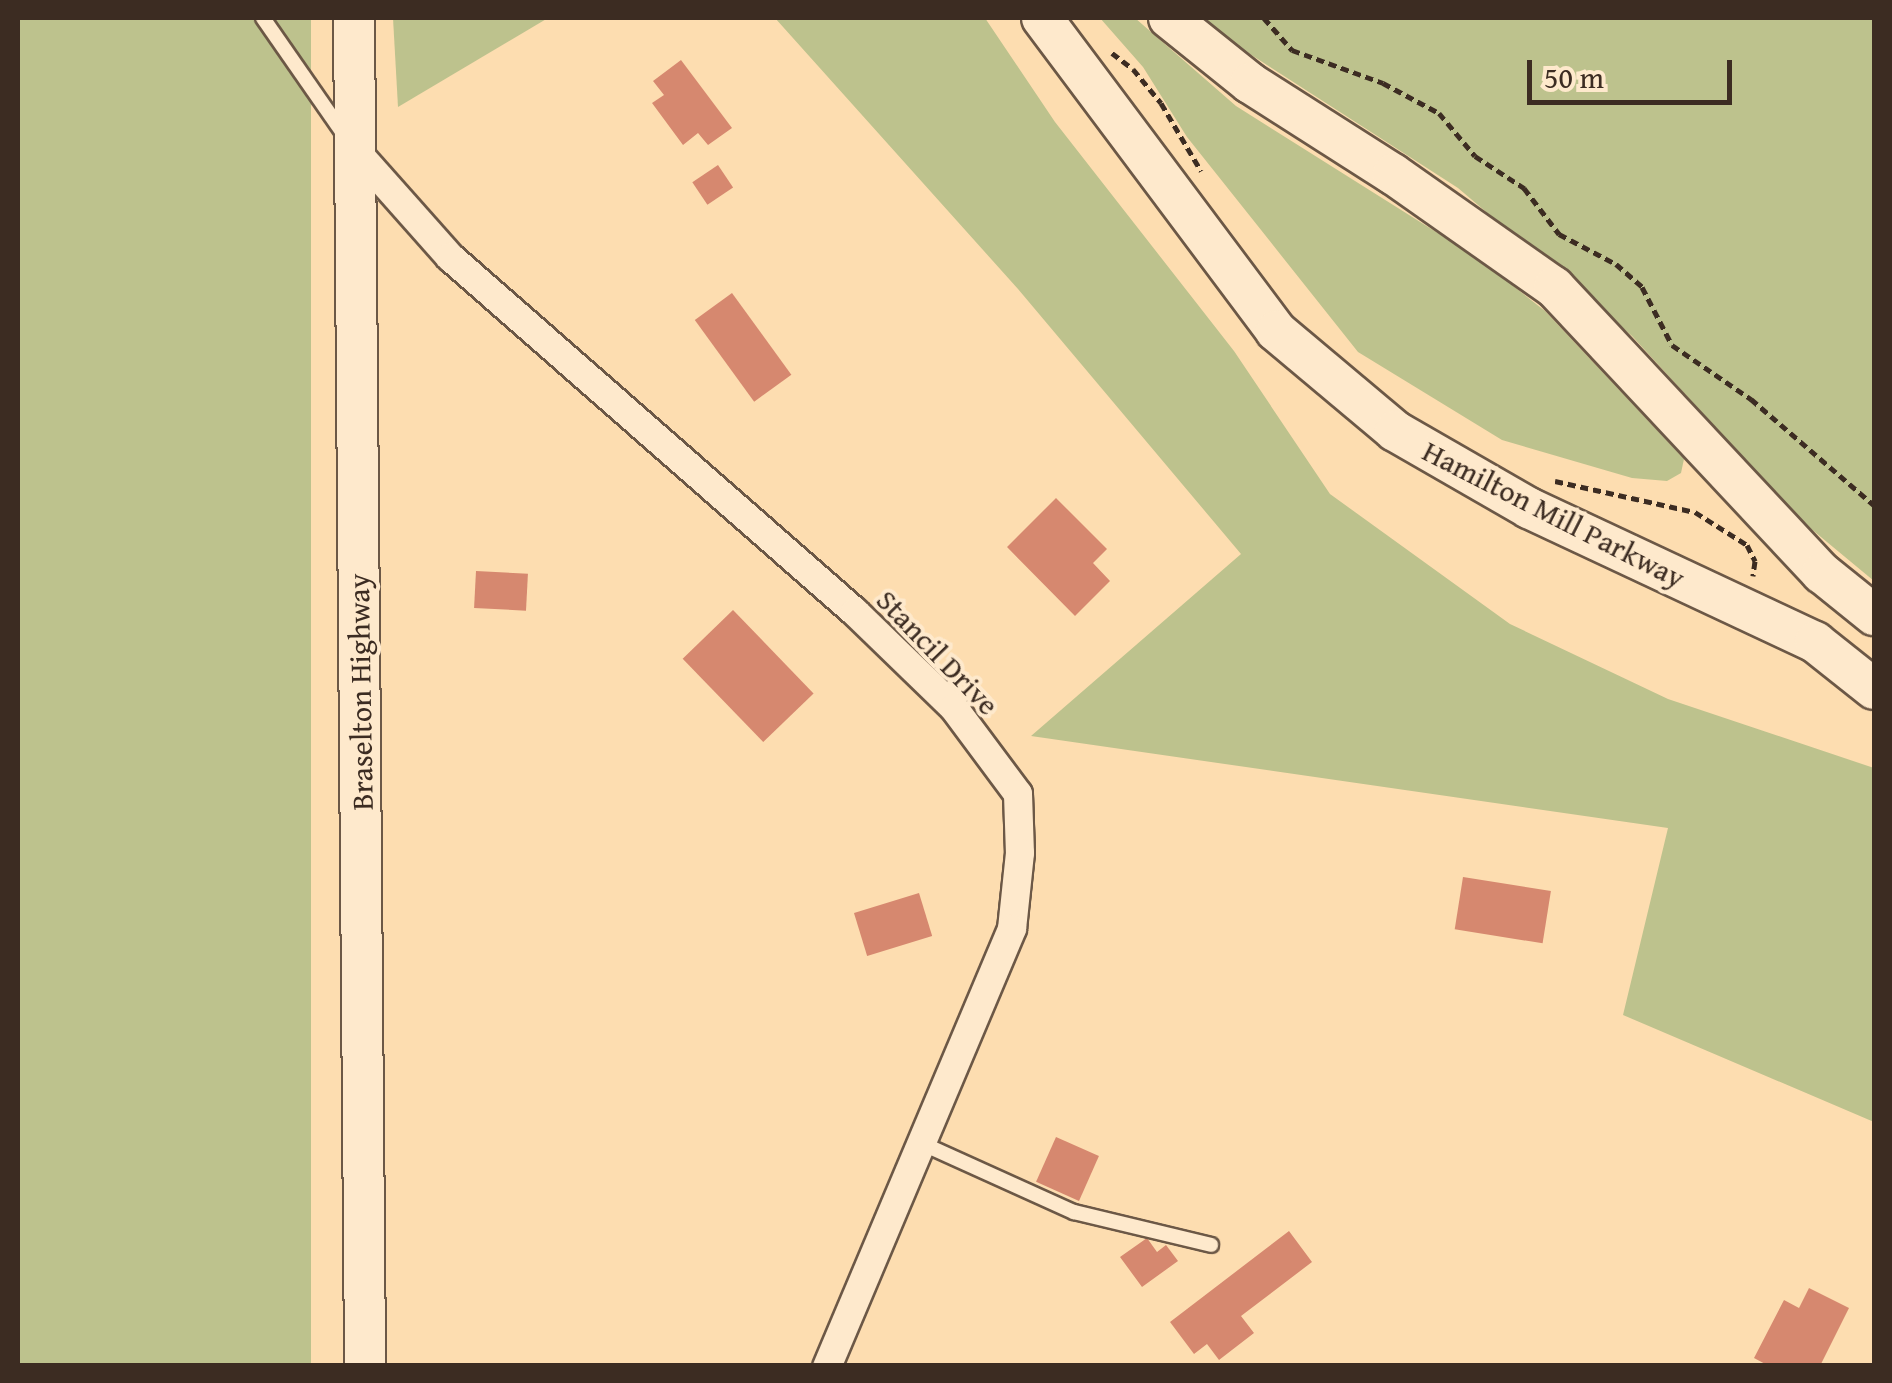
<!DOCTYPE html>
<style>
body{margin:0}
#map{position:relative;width:1892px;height:1383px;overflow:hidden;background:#fdddb0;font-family:"Gentium Book Plus",serif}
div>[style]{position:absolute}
.green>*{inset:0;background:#bdc28d;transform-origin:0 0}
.building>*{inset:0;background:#d6886f;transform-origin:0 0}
.path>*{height:5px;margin-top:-2.5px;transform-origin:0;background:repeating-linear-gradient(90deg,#3c2c22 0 8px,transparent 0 13px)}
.roads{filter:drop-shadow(2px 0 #6c5846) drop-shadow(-2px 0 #6c5846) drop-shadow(0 2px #6c5846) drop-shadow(0 -2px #6c5846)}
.lane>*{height:14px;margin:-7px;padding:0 7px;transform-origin:7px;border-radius:7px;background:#fee9cc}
.street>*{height:28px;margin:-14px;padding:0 14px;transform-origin:14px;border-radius:14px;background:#fee9cc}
.secondary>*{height:40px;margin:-20px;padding:0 20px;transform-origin:20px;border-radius:20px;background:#fee9cc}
span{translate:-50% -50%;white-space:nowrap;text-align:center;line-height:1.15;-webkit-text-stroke:8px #fee9cc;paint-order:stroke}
.street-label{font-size:30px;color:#3c2c22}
.frame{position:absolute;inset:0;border:20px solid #3c2c22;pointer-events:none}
.scale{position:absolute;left:1527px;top:60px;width:205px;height:45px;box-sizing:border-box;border:5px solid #3c2c22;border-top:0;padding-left:12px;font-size:30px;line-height:35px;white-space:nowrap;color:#3c2c22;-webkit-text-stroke:8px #fee9cc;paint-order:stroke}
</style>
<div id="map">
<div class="green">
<div style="left:18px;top:18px;width:293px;height:1347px"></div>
<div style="clip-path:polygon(393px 18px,548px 18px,398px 107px)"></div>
<div style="clip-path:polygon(775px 18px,985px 18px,1055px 122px,1234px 351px,1330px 494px,1510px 624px,1668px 699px,1874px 768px,1874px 1122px,1623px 1015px,1668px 828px,1031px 736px,1241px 554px,1018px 289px)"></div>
<div style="clip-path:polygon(1100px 18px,1135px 18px,1236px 106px,1479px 259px,1545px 311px,1684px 459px,1681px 473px,1667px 481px,1632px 478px,1502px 440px,1358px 352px,1187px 137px,1143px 67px)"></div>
<div style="clip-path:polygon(1204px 18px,1874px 18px,1874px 581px,1798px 518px,1632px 336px,1458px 188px,1236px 45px)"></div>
</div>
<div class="building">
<div style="clip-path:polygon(681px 60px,732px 128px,708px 145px,698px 133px,683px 145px,652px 103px,664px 95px,653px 81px)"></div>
<div style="left:718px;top:165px;width:27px;height:31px;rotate:56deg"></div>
<div style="left:732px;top:293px;width:101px;height:46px;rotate:54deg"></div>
<div style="clip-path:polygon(1056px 498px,1107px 549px,1093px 563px,1110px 581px,1075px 616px,1007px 547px)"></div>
<div style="left:476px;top:571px;width:52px;height:37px;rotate:3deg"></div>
<div style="left:733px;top:610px;width:116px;height:70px;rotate:46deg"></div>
<div style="left:1463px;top:877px;width:89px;height:53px;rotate:9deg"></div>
<div style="left:919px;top:893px;width:45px;height:68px;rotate:73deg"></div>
<div style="left:1056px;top:1137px;width:47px;height:49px;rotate:24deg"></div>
<div style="clip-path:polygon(1289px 1231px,1312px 1262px,1241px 1316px,1254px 1333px,1219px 1360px,1207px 1344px,1194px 1354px,1170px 1322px)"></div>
<div style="clip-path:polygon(1147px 1238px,1157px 1252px,1166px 1245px,1178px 1261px,1142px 1287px,1120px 1257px)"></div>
<div style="clip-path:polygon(1809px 1288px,1849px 1308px,1820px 1366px,1769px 1366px,1754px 1358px,1784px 1300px,1799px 1308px)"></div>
</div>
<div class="path">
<div style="left:1264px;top:18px;width:43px;rotate:48.8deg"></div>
<div style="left:1292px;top:50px;width:97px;rotate:19.9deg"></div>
<div style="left:1383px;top:83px;width:64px;rotate:28.2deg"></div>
<div style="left:1439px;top:113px;width:56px;rotate:50.1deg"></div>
<div style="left:1475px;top:156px;width:59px;rotate:33.1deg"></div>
<div style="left:1524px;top:188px;width:58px;rotate:52.7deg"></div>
<div style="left:1559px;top:234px;width:64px;rotate:27.8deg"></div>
<div style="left:1616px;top:264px;width:35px;rotate:41deg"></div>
<div style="left:1642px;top:287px;width:65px;rotate:62.7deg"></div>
<div style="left:1672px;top:345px;width:96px;rotate:34.4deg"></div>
<div style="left:1751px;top:399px;width:162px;rotate:40.8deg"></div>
<div style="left:1112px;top:53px;width:26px;rotate:37deg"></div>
<div style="left:1133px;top:69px;width:44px;rotate:50.5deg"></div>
<div style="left:1161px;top:103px;width:79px;rotate:59.5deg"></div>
<div style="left:1555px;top:481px;width:143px;rotate:12.5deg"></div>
<div style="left:1695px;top:512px;width:62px;rotate:32.4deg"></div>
<div style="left:1747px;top:545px;width:18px;rotate:63deg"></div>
<div style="left:1755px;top:561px;width:15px;rotate:98deg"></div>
</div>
<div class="roads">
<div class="lane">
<div style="left:263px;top:18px;width:140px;rotate:55.2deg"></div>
<div style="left:921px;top:1143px;width:168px;rotate:24.3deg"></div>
<div style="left:1074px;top:1212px;width:141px;rotate:13.5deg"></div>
</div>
<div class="street">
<div style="left:355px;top:150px;width:143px;rotate:48.4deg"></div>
<div style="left:450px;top:257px;width:539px;rotate:41.24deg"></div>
<div style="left:855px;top:612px;width:138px;rotate:44.1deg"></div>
<div style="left:954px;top:708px;width:107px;rotate:53.3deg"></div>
<div style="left:1018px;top:794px;width:59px;rotate:88.1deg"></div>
<div style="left:1020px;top:853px;width:76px;rotate:96deg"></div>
<div style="left:1012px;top:929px;width:475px;rotate:112.9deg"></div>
</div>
<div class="secondary">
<div style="left:354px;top:18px;width:1348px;rotate:89.53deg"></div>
<div style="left:1042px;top:18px;width:391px;rotate:53.2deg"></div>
<div style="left:1276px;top:331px;width:155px;rotate:40deg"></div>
<div style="left:1395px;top:431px;width:155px;rotate:29.9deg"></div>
<div style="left:1529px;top:508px;width:316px;rotate:25.1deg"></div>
<div style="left:1815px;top:642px;width:75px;rotate:38.5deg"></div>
<div style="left:1169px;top:18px;width:104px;rotate:38.7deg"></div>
<div style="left:1250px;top:83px;width:169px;rotate:32.5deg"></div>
<div style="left:1393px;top:174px;width:197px;rotate:35.1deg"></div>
<div style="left:1554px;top:287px;width:392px;rotate:46.9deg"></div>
<div style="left:1822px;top:573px;width:67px;rotate:38.9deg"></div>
</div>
</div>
<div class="street-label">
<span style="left:1554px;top:514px;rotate:27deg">Hamilton Mill Parkway</span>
<span style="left:938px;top:652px;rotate:46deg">Stancil Drive</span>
<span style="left:360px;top:692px;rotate:-91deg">Braselton Highway</span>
</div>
<div class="frame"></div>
<div class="scale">50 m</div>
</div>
